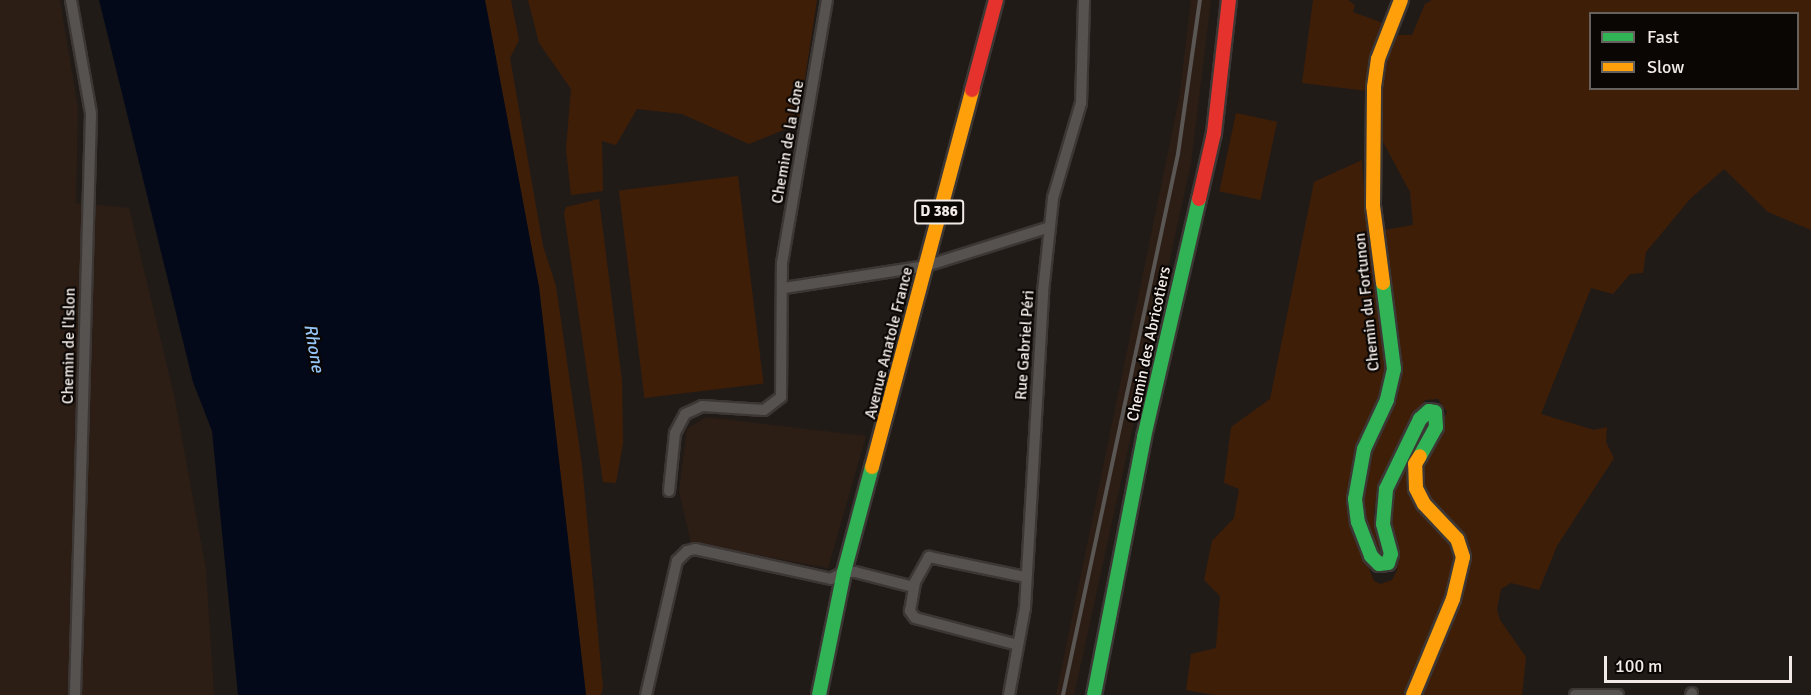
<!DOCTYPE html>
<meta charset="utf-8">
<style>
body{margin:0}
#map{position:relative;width:1811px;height:695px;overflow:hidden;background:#211b18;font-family:Signika,sans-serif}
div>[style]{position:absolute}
.built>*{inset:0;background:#2c1e15}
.green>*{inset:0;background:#3f1e08;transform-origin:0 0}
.water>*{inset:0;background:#030918}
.roads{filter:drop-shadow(2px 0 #3c3735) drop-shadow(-2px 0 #3c3735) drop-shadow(0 2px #3c3735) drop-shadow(0 -2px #3c3735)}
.street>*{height:10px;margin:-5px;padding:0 5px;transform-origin:5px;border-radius:5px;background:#56524f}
.fast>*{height:14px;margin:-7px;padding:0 7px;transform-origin:7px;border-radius:7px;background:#30b455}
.slow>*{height:14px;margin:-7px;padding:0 7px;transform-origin:7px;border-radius:7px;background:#ff9f0a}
.jam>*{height:14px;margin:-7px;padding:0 7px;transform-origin:7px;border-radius:7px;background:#e5322d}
.rail>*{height:4px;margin:-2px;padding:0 2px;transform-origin:2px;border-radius:2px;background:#5a5654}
span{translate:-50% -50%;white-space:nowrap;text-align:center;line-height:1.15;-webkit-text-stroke:4.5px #0a0604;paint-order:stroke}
.shield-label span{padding:2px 4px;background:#0a0604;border:2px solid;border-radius:4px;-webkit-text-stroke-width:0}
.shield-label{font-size:15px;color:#f2eae6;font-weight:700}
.street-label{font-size:16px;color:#f2eae6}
.water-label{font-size:18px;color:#95c4f6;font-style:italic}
.legend{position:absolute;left:1589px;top:12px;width:210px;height:78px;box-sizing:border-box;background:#0a0604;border:2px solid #67615e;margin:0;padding:8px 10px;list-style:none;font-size:18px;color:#f2eae6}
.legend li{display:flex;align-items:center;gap:12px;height:30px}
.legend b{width:30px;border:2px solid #67615e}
.scale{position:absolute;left:1604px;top:656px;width:188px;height:27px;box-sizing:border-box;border:3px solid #f2eae6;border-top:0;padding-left:8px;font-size:18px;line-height:21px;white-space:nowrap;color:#f2eae6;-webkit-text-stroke:4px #0a0604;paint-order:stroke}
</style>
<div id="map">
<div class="built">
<div style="clip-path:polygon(0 0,60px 0,78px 108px,76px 203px,129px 208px,174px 395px,206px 570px,214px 695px,0 695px)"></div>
<div style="clip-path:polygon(1191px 0,1211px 0,1191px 163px,1074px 695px,1056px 695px,1179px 99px)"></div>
<div style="clip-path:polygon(706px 417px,866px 436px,828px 568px,691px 543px,679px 491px,687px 429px)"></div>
</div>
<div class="green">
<div style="clip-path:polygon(485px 0,511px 0,519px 40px,510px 58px,543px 246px,556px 286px,582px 465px,603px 688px,601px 695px,586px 695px,539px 287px)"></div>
<div style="clip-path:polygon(528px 0,817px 0,798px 124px,749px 144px,682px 114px,637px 109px,616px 145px,602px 141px,603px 191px,571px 195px,566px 149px,571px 89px,539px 43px)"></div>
<div style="clip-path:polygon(1313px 0,1348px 0,1355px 5px,1353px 12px,1388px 25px,1369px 67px,1368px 91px,1302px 83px)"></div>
<div style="clip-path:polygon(evenodd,1432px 0,1811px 0,1811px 230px,1768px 212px,1724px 169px,1690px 199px,1646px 252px,1643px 273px,1630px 274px,1613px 294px,1591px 288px,1541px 414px,1594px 430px,1607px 427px,1606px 442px,1614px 458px,1557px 546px,1539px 590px,1511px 583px,1501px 589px,1497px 609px,1500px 620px,1526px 657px,1522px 695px,1422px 695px,1466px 579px,1468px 562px,1433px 509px,1420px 481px,1423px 461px,1447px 412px,1438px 399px,1425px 400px,1382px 484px,1374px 512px,1374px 525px,1385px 550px,1382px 555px,1377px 553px,1363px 515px,1361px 493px,1365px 470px,1395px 391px,1379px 231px,1413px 225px,1410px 192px,1383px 142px,1383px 68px,1397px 35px,1412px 35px,1425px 4px,1432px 0,1590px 14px,1798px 14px,1798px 88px,1590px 88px,1590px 14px)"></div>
<div style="left:1236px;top:113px;width:42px;height:80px;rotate:12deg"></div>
<div style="clip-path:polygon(1362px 160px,1367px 232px,1387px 362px,1352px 524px,1374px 581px,1381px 584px,1392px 580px,1397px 570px,1387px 510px,1397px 472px,1407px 471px,1411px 494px,1456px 551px,1453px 580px,1409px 695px,1214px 695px,1186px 690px,1191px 654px,1216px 648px,1220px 596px,1204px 580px,1212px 541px,1234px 518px,1239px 489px,1224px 483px,1231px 427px,1270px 399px,1314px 182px)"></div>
<div style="left:738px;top:176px;width:209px;height:120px;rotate:83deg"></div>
<div style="clip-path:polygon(599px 199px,622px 381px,623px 443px,616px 483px,603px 482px,564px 213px,566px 207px)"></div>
</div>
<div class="water">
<div style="clip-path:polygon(99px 0,485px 0,539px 287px,586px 695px,238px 695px,212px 431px,193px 382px)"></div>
</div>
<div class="roads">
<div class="street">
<div style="left:71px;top:0;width:116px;rotate:80deg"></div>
<div style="left:91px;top:114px;width:581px;rotate:91.58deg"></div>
<div style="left:784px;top:288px;width:144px;rotate:-8.8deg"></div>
<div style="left:926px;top:266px;width:130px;rotate:-17.5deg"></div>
<div style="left:669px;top:491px;width:58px;rotate:-84.1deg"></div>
<div style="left:675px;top:433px;width:21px;rotate:-62deg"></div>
<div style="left:685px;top:414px;width:19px;rotate:-25deg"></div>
<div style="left:702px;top:406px;width:62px;rotate:3.7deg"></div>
<div style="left:764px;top:410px;width:21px;rotate:-37deg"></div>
<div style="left:781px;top:397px;width:134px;rotate:-89.6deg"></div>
<div style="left:782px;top:263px;width:267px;rotate:-80.3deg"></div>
<div style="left:1018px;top:645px;width:106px;rotate:-165.3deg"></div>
<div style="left:915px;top:618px;width:9px;rotate:-126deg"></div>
<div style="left:910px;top:611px;width:29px;rotate:-80deg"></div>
<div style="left:915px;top:582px;width:29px;rotate:-61deg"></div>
<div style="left:929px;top:557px;width:99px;rotate:11.7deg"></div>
<div style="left:646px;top:695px;width:138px;rotate:-77deg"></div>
<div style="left:677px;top:561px;width:14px;rotate:-45deg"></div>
<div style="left:687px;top:551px;width:8px;rotate:-14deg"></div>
<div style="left:695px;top:549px;width:139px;rotate:12.4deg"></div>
<div style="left:831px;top:579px;width:15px;rotate:-28deg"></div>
<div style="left:844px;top:572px;width:11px"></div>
<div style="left:855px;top:572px;width:61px;rotate:14.3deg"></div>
<div style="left:1009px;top:695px;width:88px;rotate:-79.6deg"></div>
<div style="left:1025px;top:608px;width:317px;rotate:-86.7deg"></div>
<div style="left:1043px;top:292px;width:95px;rotate:-83.9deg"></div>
<div style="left:1053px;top:198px;width:99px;rotate:-73.6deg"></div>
<div style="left:1081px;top:103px;width:103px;rotate:-88.3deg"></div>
<div style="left:1575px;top:695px;width:43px"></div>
<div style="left:1691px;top:695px;width:2px;rotate:-63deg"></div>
</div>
<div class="fast">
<div style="left:1383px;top:283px;width:87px;rotate:82.7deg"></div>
<div style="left:1394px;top:369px;width:32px;rotate:103deg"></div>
<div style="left:1387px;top:400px;width:54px;rotate:115.1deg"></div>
<div style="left:1364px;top:449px;width:51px;rotate:100.2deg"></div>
<div style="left:1355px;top:499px;width:23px;rotate:83deg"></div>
<div style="left:1358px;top:522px;width:36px;rotate:69deg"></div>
<div style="left:1371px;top:556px;width:11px;rotate:45deg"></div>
<div style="left:1379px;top:564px;width:9px;rotate:-6deg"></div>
<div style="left:1388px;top:563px;width:9px;rotate:-72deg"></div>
<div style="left:1391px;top:554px;width:31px;rotate:-105deg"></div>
<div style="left:1383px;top:524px;width:35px;rotate:-85deg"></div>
<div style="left:1386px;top:489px;width:78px;rotate:-64.1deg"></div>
<div style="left:1420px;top:419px;width:12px;rotate:-42deg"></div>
<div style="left:1429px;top:411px;width:6px;rotate:9deg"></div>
<div style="left:1435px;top:412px;width:15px;rotate:86deg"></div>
<div style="left:1436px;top:427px;width:33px;rotate:119deg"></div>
<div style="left:819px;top:695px;width:126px;rotate:-78.5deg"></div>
<div style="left:844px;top:572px;width:109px;rotate:-75.1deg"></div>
<div style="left:1094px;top:695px;width:263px;rotate:-79deg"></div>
<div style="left:1144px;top:437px;width:244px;rotate:-77deg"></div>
</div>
<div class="slow">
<div style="left:1383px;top:283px;width:78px;rotate:-97.4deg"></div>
<div style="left:1373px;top:206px;width:119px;rotate:-89.5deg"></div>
<div style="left:1374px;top:87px;width:28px;rotate:-82deg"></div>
<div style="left:1378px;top:59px;width:63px;rotate:-68.7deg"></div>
<div style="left:872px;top:467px;width:390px;rotate:-75.1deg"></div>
<div style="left:1413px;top:695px;width:104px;rotate:-67.4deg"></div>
<div style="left:1453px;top:599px;width:43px;rotate:-76.6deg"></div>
<div style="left:1463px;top:557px;width:19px;rotate:-108deg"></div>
<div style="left:1457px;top:539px;width:48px;rotate:-133.3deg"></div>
<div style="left:1424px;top:504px;width:18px;rotate:-117deg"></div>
<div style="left:1416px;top:488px;width:24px;rotate:-92deg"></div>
<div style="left:1415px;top:464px;width:9px;rotate:-58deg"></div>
</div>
<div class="jam">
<div style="left:972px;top:90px;width:93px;rotate:-75.1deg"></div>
<div style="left:1199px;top:199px;width:68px;rotate:-77.2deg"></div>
<div style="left:1214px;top:133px;width:134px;rotate:-83.6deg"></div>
</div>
</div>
<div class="rail">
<div style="left:1063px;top:695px;width:553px;rotate:-78deg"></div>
<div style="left:1178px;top:154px;width:156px;rotate:-81.9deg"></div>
</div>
<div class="shield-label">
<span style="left:939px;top:212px">D 386</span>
</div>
<div class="street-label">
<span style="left:788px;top:142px;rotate:-80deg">Chemin de la Lône</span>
<span style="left:1367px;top:302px;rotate:-96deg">Chemin du Fortunon</span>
<span style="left:889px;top:343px;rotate:-76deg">Avenue Anatole France</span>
<span style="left:1149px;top:344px;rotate:-78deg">Chemin des Abricotiers</span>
<span style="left:1025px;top:345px;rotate:-86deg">Rue Gabriel Péri</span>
<span style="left:69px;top:346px;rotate:-89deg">Chemin de l'Islon</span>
</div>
<div class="water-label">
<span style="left:314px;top:348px;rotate:80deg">Rhone</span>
</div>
<ul class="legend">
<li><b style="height:8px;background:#30b455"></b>Fast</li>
<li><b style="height:8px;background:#ff9f0a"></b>Slow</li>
</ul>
<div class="scale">100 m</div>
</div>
